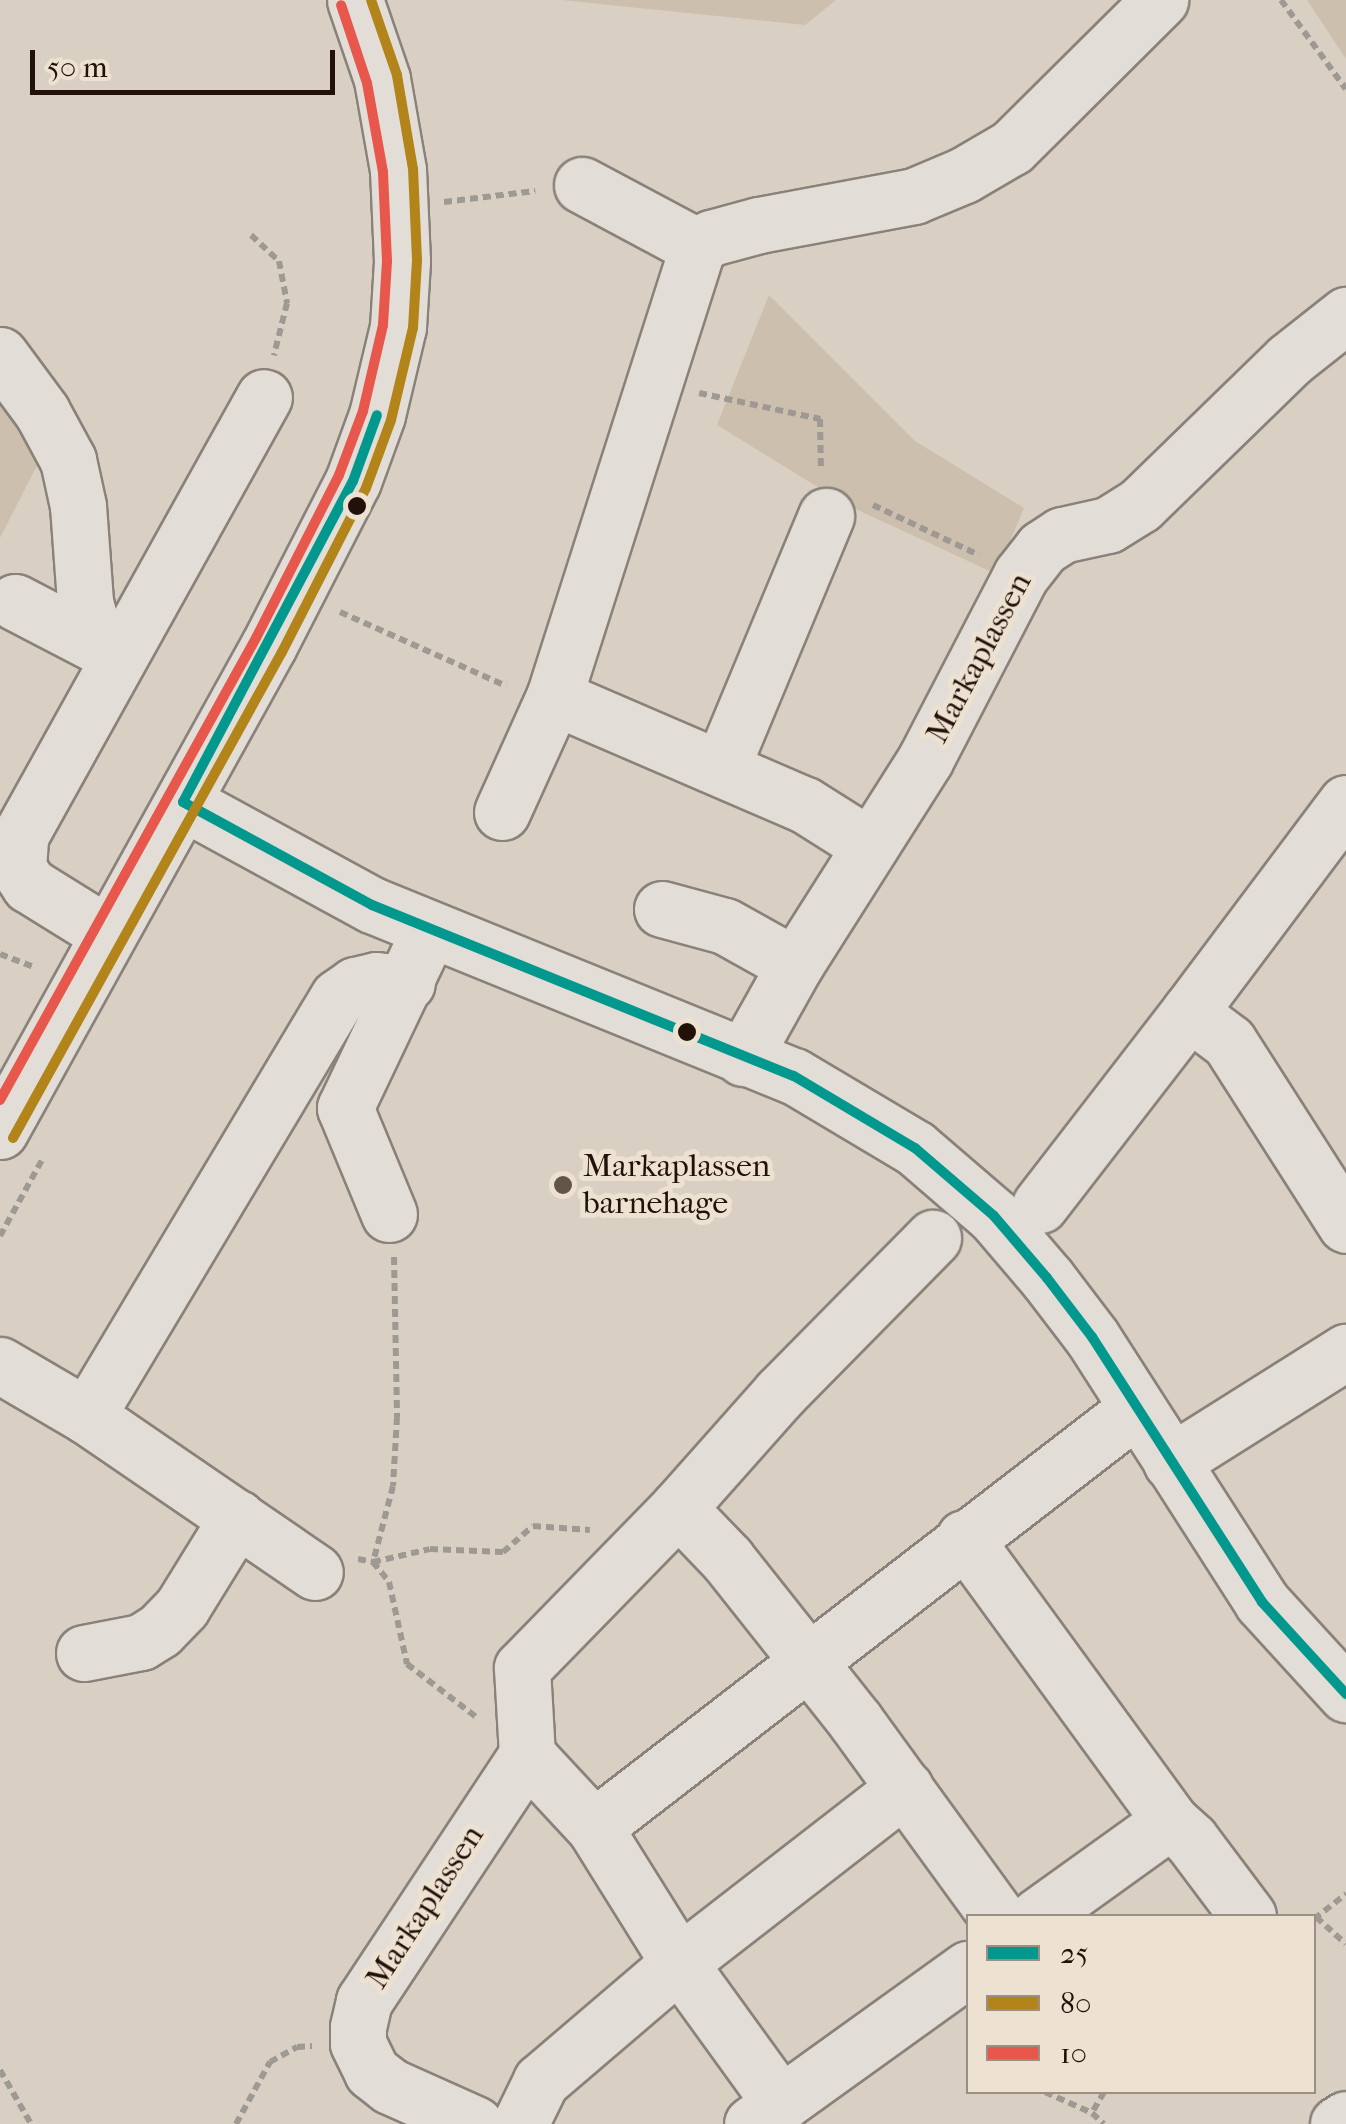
<!DOCTYPE html>
<style>
body{margin:0}
#map{position:relative;width:1346px;height:2124px;overflow:hidden;background:#d9d0c3;font-family:"IM FELL French Canon",serif}
div>[style]{position:absolute}
.green>*{inset:0;background:#ccbfad}
.path>*{height:6px;margin-top:-3px;transform-origin:0;background:repeating-linear-gradient(90deg,#9e9993 0 8px,transparent 0 13px)}
.roads{filter:drop-shadow(2px 0 #8a827a) drop-shadow(-2px 0 #8a827a) drop-shadow(0 2px #8a827a) drop-shadow(0 -2px #8a827a)}
.minor>*{height:55px;margin:-27.5px;padding:0 27.5px;transform-origin:27.5px;border-radius:27.5px;background:#e2ded7}
.bus-1>*{height:10px;margin:-5px;padding:0 5px;transform-origin:5px;border-radius:5px;background:#03988e}
.bus-2>*{height:10px;margin:-5px;padding:0 5px;transform-origin:5px;border-radius:5px;background:#b28419}
.bus-3>*{height:10px;margin:-5px;padding:0 5px;transform-origin:5px;border-radius:5px;background:#e7574b}
.dots>*{width:28px;height:28px;translate:-50% -50%;box-sizing:border-box;border:5px solid #ede2d2;border-radius:50%}
span{translate:-50% -50%;white-space:nowrap;text-align:center;line-height:1.15;-webkit-text-stroke:10px #ede2d2;paint-order:stroke}
.street-label{font-size:32px;color:#221109}
.poi-label{font-size:32px;color:#221109}
.left{translate:0 -50%;text-align:left}
.legend{position:absolute;left:966px;top:1914px;width:350px;height:180px;box-sizing:border-box;background:#ede2d2;border:2px solid #9c8e82;margin:0;padding:12px 18px;list-style:none;font-size:30px;color:#221109}
.legend li{display:flex;align-items:center;gap:20px;height:50px}
.legend b{width:50px;border:2px solid #9c8e82}
.scale{position:absolute;left:30px;top:50px;width:305px;height:45px;box-sizing:border-box;border:5px solid #221109;border-top:0;padding-left:12px;font-size:30px;line-height:35px;white-space:nowrap;color:#221109;-webkit-text-stroke:8px #ede2d2;paint-order:stroke}
</style>
<div id="map">
<div class="green">
<div style="clip-path:polygon(561px 0,836px 0,805px 25px)"></div>
<div style="clip-path:polygon(1307px 0,1346px 0,1346px 59px)"></div>
<div style="clip-path:polygon(769px 295px,915px 441px,1024px 508px,996px 574px,847px 505px,717px 425px)"></div>
<div style="clip-path:polygon(0 383px,45px 450px,0 538px)"></div>
</div>
<div class="path">
<div style="left:1281px;top:0;width:110px;rotate:53.9deg"></div>
<div style="left:444px;top:202px;width:92px;rotate:-6.9deg"></div>
<div style="left:251px;top:235px;width:38px;rotate:43deg"></div>
<div style="left:279px;top:261px;width:43px;rotate:79.2deg"></div>
<div style="left:287px;top:303px;width:54px;rotate:104deg"></div>
<div style="left:699px;top:393px;width:124px;rotate:12.1deg"></div>
<div style="left:820px;top:419px;width:52px;rotate:88.9deg"></div>
<div style="left:873px;top:505px;width:117px;rotate:25.3deg"></div>
<div style="left:340px;top:612px;width:182px;rotate:24deg"></div>
<div style="left:0;top:954px;width:36px;rotate:21deg"></div>
<div style="left:0;top:1236px;width:89px;rotate:-61.1deg"></div>
<div style="left:394px;top:1257px;width:160px;rotate:88.9deg"></div>
<div style="left:397px;top:1417px;width:69px;rotate:93.3deg"></div>
<div style="left:393px;top:1486px;width:79px;rotate:104.7deg"></div>
<div style="left:373px;top:1562px;width:58px;rotate:-12.8deg"></div>
<div style="left:430px;top:1549px;width:73px;rotate:2.4deg"></div>
<div style="left:503px;top:1552px;width:40px;rotate:-41deg"></div>
<div style="left:533px;top:1526px;width:57px;rotate:4deg"></div>
<div style="left:358px;top:1559px;width:15px;rotate:11deg"></div>
<div style="left:373px;top:1562px;width:26px;rotate:51deg"></div>
<div style="left:389px;top:1582px;width:84px;rotate:77.6deg"></div>
<div style="left:407px;top:1664px;width:87px;rotate:37.5deg"></div>
<div style="left:1316px;top:1917px;width:40px;rotate:42deg"></div>
<div style="left:1314px;top:1919px;width:41px;rotate:-38deg"></div>
<div style="left:0;top:2070px;width:62px;rotate:60.1deg"></div>
<div style="left:1045px;top:2092px;width:51px;rotate:24.1deg"></div>
<div style="left:1104px;top:2092px;width:24px;rotate:120deg"></div>
<div style="left:1092px;top:2113px;width:16px;rotate:43deg"></div>
<div style="left:236px;top:2124px;width:71px;rotate:-61.3deg"></div>
<div style="left:270px;top:2062px;width:31px;rotate:-29deg"></div>
<div style="left:297px;top:2047px;width:15px;rotate:-4deg"></div>
</div>
<div class="roads">
<div class="minor">
<div style="left:582px;top:185px;width:132px;rotate:28.1deg"></div>
<div style="left:0;top:355px;width:71px;rotate:53.6deg"></div>
<div style="left:42px;top:412px;width:55px;rotate:61.6deg"></div>
<div style="left:68px;top:460px;width:47px;rotate:77.7deg"></div>
<div style="left:78px;top:506px;width:96px;rotate:85.8deg"></div>
<div style="left:85px;top:602px;width:24px;rotate:75deg"></div>
<div style="left:91px;top:625px;width:42px;rotate:47.9deg"></div>
<div style="left:15px;top:602px;width:115px;rotate:27.5deg"></div>
<div style="left:554px;top:697px;width:273px;rotate:23.3deg"></div>
<div style="left:805px;top:805px;width:77px;rotate:32.2deg"></div>
<div style="left:722px;top:766px;width:271px;rotate:-67.4deg"></div>
<div style="left:183px;top:802px;width:215px;rotate:28.6deg"></div>
<div style="left:372px;top:905px;width:455px;rotate:22.1deg"></div>
<div style="left:794px;top:1076px;width:141px;rotate:30.8deg"></div>
<div style="left:915px;top:1148px;width:104px;rotate:40.7deg"></div>
<div style="left:994px;top:1216px;width:82px;rotate:49.5deg"></div>
<div style="left:1047px;top:1278px;width:74px;rotate:52.7deg"></div>
<div style="left:1092px;top:1337px;width:315px;rotate:57.3deg"></div>
<div style="left:1262px;top:1602px;width:125px;rotate:47.6deg"></div>
<div style="left:1346px;top:803px;width:261px;rotate:126.9deg"></div>
<div style="left:1189px;top:1012px;width:50px;rotate:36.9deg"></div>
<div style="left:1229px;top:1042px;width:217px;rotate:57.4deg"></div>
<div style="left:502px;top:812px;width:126px;rotate:-65.7deg"></div>
<div style="left:554px;top:697px;width:472px;rotate:-72.3deg"></div>
<div style="left:698px;top:247px;width:16px;rotate:-35deg"></div>
<div style="left:711px;top:238px;width:50px;rotate:-15.2deg"></div>
<div style="left:759px;top:225px;width:158px;rotate:-10.6deg"></div>
<div style="left:914px;top:196px;width:54px;rotate:-22.8deg"></div>
<div style="left:964px;top:175px;width:56px;rotate:-30.3deg"></div>
<div style="left:1012px;top:147px;width:209px;rotate:-44.8deg"></div>
<div style="left:662px;top:909px;width:65px;rotate:15.1deg"></div>
<div style="left:725px;top:926px;width:80px;rotate:29.1deg"></div>
<div style="left:108px;top:934px;width:93px;rotate:-148.2deg"></div>
<div style="left:29px;top:885px;width:20px;rotate:-123deg"></div>
<div style="left:18px;top:868px;width:32px;rotate:-86deg"></div>
<div style="left:20px;top:836px;width:502px;rotate:-60.93deg"></div>
<div style="left:743px;top:1058px;width:107px;rotate:-60.8deg"></div>
<div style="left:795px;top:965px;width:243px;rotate:-57.6deg"></div>
<div style="left:925px;top:760px;width:208px;rotate:-62.6deg"></div>
<div style="left:1021px;top:575px;width:34px;rotate:-52deg"></div>
<div style="left:1042px;top:548px;width:24px;rotate:-33deg"></div>
<div style="left:1062px;top:535px;width:47px;rotate:-12.3deg"></div>
<div style="left:1108px;top:525px;width:38px;rotate:-32deg"></div>
<div style="left:1140px;top:505px;width:208px;rotate:-44.2deg"></div>
<div style="left:1289px;top:360px;width:73px;rotate:-38.3deg"></div>
<div style="left:0;top:1131px;width:555px;rotate:-61.04deg"></div>
<div style="left:269px;top:645px;width:184px;rotate:-62.9deg"></div>
<div style="left:353px;top:481px;width:70px;rotate:-70deg"></div>
<div style="left:377px;top:415px;width:90px;rotate:-76.6deg"></div>
<div style="left:398px;top:327px;width:66px;rotate:-86.5deg"></div>
<div style="left:402px;top:261px;width:91px;rotate:-92.5deg"></div>
<div style="left:398px;top:170px;width:92px;rotate:-100deg"></div>
<div style="left:382px;top:79px;width:83px;rotate:-108.9deg"></div>
<div style="left:1040px;top:1205px;width:244px;rotate:-52.3deg"></div>
<div style="left:389px;top:1214px;width:115px;rotate:-112.5deg"></div>
<div style="left:345px;top:1108px;width:173px;rotate:-64.6deg"></div>
<div style="left:0;top:1365px;width:101px;rotate:30.4deg"></div>
<div style="left:87px;top:1416px;width:488px;rotate:-59.1deg"></div>
<div style="left:338px;top:997px;width:21px;rotate:-35deg"></div>
<div style="left:355px;top:985px;width:22px;rotate:-13deg"></div>
<div style="left:376px;top:980px;width:31px;rotate:6deg"></div>
<div style="left:87px;top:1416px;width:276px;rotate:34.4deg"></div>
<div style="left:1171px;top:1462px;width:207px;rotate:-32.2deg"></div>
<div style="left:678px;top:1508px;width:71px;rotate:46.1deg"></div>
<div style="left:727px;top:1559px;width:208px;rotate:51.6deg"></div>
<div style="left:856px;top:1722px;width:240px;rotate:54deg"></div>
<div style="left:964px;top:1538px;width:350px;rotate:53.9deg"></div>
<div style="left:1170px;top:1821px;width:163px;rotate:144.3deg"></div>
<div style="left:84px;top:1653px;width:58px;rotate:-10.9deg"></div>
<div style="left:141px;top:1642px;width:22px;rotate:-32deg"></div>
<div style="left:160px;top:1630px;width:32px;rotate:-46deg"></div>
<div style="left:182px;top:1607px;width:105px;rotate:-58.3deg"></div>
<div style="left:527px;top:1755px;width:98px;rotate:47.1deg"></div>
<div style="left:594px;top:1827px;width:160px;rotate:58deg"></div>
<div style="left:679px;top:1963px;width:174px;rotate:54.1deg"></div>
<div style="left:1170px;top:1821px;width:28px;rotate:42deg"></div>
<div style="left:1191px;top:1840px;width:95px;rotate:53.1deg"></div>
<div style="left:594px;top:1827px;width:684px;rotate:-37.64deg"></div>
<div style="left:475px;top:2124px;width:93px;rotate:-155.9deg"></div>
<div style="left:390px;top:2086px;width:23px;rotate:-142deg"></div>
<div style="left:372px;top:2072px;width:32px;rotate:-116deg"></div>
<div style="left:358px;top:2043px;width:16px;rotate:-90deg"></div>
<div style="left:358px;top:2027px;width:27px;rotate:-77deg"></div>
<div style="left:364px;top:2001px;width:295px;rotate:-56.5deg"></div>
<div style="left:527px;top:1755px;width:87px;rotate:-93.3deg"></div>
<div style="left:522px;top:1668px;width:223px;rotate:-45.7deg"></div>
<div style="left:678px;top:1508px;width:154px;rotate:-48.4deg"></div>
<div style="left:780px;top:1393px;width:218px;rotate:-45.4deg"></div>
<div style="left:520px;top:2124px;width:48px;rotate:-64deg"></div>
<div style="left:541px;top:2081px;width:182px;rotate:-40.5deg"></div>
<div style="left:679px;top:1963px;width:286px;rotate:-37.8deg"></div>
<div style="left:752px;top:2124px;width:266px;rotate:-35.7deg"></div>
<div style="left:1338px;top:2124px;width:9px;rotate:-32deg"></div>
</div>
</div>
<div class="bus-1">
<div style="left:183px;top:802px;width:215px;rotate:28.6deg"></div>
<div style="left:372px;top:905px;width:455px;rotate:22.1deg"></div>
<div style="left:794px;top:1076px;width:141px;rotate:30.8deg"></div>
<div style="left:915px;top:1148px;width:104px;rotate:40.7deg"></div>
<div style="left:994px;top:1216px;width:82px;rotate:49.5deg"></div>
<div style="left:1047px;top:1278px;width:74px;rotate:52.7deg"></div>
<div style="left:1092px;top:1337px;width:315px;rotate:57.3deg"></div>
<div style="left:1262px;top:1602px;width:125px;rotate:47.6deg"></div>
<div style="left:183px;top:802px;width:363px;rotate:-62.1deg"></div>
<div style="left:353px;top:481px;width:70px;rotate:-70deg"></div>
</div>
<div class="bus-2">
<div style="left:13px;top:1138px;width:555px;rotate:-61.04deg"></div>
<div style="left:282px;top:652px;width:184px;rotate:-62.9deg"></div>
<div style="left:366px;top:488px;width:72px;rotate:-69.8deg"></div>
<div style="left:391px;top:420px;width:95px;rotate:-76.6deg"></div>
<div style="left:413px;top:328px;width:68px;rotate:-86.6deg"></div>
<div style="left:417px;top:260px;width:91px;rotate:-92.5deg"></div>
<div style="left:413px;top:169px;width:95px;rotate:-99.7deg"></div>
<div style="left:397px;top:75px;width:79px;rotate:-109.1deg"></div>
</div>
<div class="bus-3">
<div style="left:0;top:1100px;width:528px;rotate:-61.01deg"></div>
<div style="left:256px;top:638px;width:183px;rotate:-63deg"></div>
<div style="left:339px;top:475px;width:68px;rotate:-69.4deg"></div>
<div style="left:363px;top:411px;width:88px;rotate:-76.9deg"></div>
<div style="left:383px;top:325px;width:64px;rotate:-86.4deg"></div>
<div style="left:387px;top:261px;width:89px;rotate:-92.6deg"></div>
<div style="left:383px;top:172px;width:90px;rotate:-100.2deg"></div>
<div style="left:367px;top:83px;width:82px;rotate:-108.4deg"></div>
</div>
<div class="dots">
<div style="left:357px;top:506px;background:#221109"></div>
<div style="left:687px;top:1032px;background:#221109"></div>
<div style="left:563px;top:1185px;background:#62544a"></div>
</div>
<div class="street-label">
<span style="left:979px;top:658px;rotate:-62deg">Markaplassen</span>
<span style="left:425px;top:1907px;rotate:-57deg">Markaplassen</span>
</div>
<div class="poi-label">
<span class="left" style="left:583px;top:1185px">Markaplassen<br>barnehage</span>
</div>
<ul class="legend">
<li><b style="height:12px;background:#03988e"></b>25</li>
<li><b style="height:12px;background:#b28419"></b>80</li>
<li><b style="height:12px;background:#e7574b"></b>10</li>
</ul>
<div class="scale">50 m</div>
</div>
